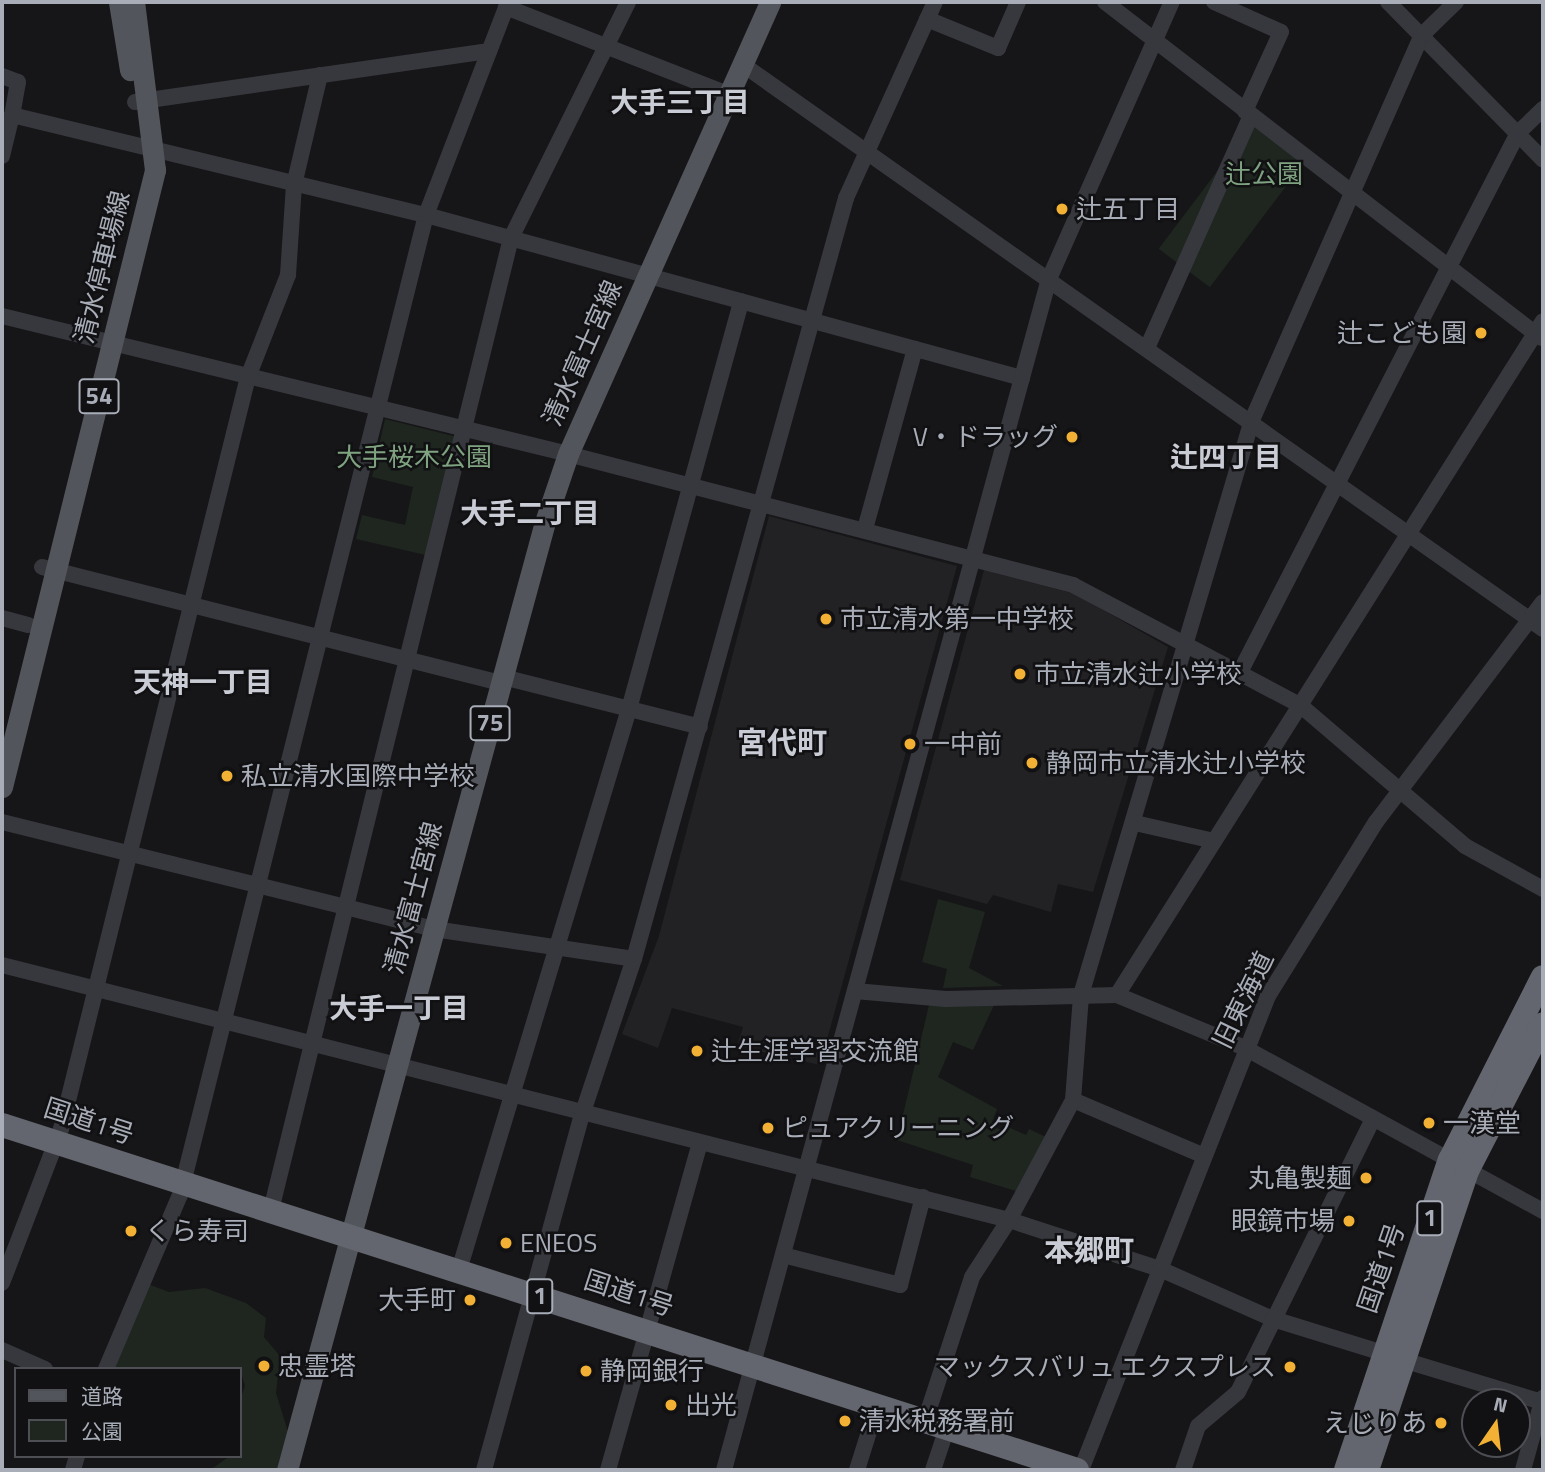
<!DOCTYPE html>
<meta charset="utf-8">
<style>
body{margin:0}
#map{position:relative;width:1545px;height:1472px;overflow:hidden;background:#161618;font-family:"Titillium Web","Noto Sans JP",sans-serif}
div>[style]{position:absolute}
.built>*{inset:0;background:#222225}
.green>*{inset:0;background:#1e261f;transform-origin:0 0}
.minor>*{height:16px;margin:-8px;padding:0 8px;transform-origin:8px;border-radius:8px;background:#37383d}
.major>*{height:21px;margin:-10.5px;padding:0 10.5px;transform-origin:10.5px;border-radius:10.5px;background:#53555c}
.highway>*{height:24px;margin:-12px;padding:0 12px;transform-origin:12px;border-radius:12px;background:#63666e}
.dots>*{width:19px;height:19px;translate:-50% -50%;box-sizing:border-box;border:4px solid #111113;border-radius:50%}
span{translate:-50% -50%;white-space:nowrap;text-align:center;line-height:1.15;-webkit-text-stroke:5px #111113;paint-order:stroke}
.shield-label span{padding:2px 5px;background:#111113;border:2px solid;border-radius:5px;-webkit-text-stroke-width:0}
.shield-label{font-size:24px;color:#a8adb8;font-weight:700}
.park-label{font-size:26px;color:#7fa381}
.poi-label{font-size:26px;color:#a8adb8}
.left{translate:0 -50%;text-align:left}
.right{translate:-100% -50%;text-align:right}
.street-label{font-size:26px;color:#a8adb8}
.neighbourhood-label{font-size:28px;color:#c9ccd4;font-weight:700}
.quarter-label{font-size:30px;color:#c9ccd4;font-weight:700}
.frame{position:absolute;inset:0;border:4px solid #a8adb8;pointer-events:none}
.legend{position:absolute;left:14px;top:1367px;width:228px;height:91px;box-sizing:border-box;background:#111113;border:2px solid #4d4f55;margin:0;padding:9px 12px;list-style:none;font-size:21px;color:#a8adb8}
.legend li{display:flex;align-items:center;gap:14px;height:35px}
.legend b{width:35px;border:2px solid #4d4f55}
.north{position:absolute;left:1461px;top:1388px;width:70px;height:70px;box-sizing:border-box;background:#111113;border:2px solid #4d4f55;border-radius:50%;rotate:14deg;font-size:19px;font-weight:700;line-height:28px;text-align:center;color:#a8adb8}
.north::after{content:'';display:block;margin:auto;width:24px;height:32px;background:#f2b134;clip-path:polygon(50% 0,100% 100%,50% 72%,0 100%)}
</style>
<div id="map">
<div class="built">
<div style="clip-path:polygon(769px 516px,957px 566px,820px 1065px,737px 1046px,743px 1027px,672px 1008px,658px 1048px,622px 1034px,659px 936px)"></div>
<div style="clip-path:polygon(984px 570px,1075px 594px,1168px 647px,1093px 892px,1058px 884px,1051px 912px,993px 895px,987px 904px,900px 880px)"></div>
</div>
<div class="green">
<div style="left:1252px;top:125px;width:64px;height:155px;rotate:37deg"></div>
<div style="clip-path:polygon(385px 419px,457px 437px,430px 556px,356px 539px,362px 515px,405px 525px,413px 487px,372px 477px)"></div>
<div style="clip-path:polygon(938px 899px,985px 912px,969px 968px,1003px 986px,943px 988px,947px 969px,922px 962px)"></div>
<div style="clip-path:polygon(929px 1005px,994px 1005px,973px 1050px,953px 1042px,938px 1077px,997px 1109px,991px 1125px,1003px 1131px,1006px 1126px,1026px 1135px,1029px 1129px,1046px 1137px,1016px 1191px,970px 1177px,973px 1165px,897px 1140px)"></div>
<div style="clip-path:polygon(145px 1283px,169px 1292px,205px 1288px,246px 1303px,266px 1318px,264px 1337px,280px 1356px,276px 1393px,288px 1432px,277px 1470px,210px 1470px,230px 1456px,240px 1456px,240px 1400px,245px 1386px,240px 1369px,101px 1369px)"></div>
</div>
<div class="minor">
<div style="left:1105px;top:2px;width:550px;rotate:37.62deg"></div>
<div style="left:1214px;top:2px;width:73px;rotate:24.1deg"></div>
<div style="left:1281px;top:32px;width:87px;rotate:114.5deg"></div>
<div style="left:1388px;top:2px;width:221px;rotate:45.5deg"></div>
<div style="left:506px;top:7px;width:238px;rotate:21.4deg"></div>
<div style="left:927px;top:19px;width:77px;rotate:22.2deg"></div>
<div style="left:998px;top:48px;width:50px;rotate:-66.5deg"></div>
<div style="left:742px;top:64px;width:980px;rotate:35.2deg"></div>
<div style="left:2px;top:76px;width:17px;rotate:21deg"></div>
<div style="left:18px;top:82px;width:34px;rotate:100deg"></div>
<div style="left:135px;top:102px;width:358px;rotate:-8.2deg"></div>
<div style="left:2px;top:156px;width:42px;rotate:-76.3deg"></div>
<div style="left:12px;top:115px;width:426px;rotate:13.6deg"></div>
<div style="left:426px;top:215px;width:618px;rotate:15.3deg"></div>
<div style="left:2px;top:316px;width:583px;rotate:13.7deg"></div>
<div style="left:568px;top:454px;width:522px;rotate:14.54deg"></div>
<div style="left:1073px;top:585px;width:257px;rotate:27.9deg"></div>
<div style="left:1300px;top:705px;width:217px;rotate:40.5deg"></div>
<div style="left:1465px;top:846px;width:89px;rotate:28.9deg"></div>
<div style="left:1147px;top:348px;width:255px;rotate:-65.9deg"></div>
<div style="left:865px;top:529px;width:187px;rotate:-74.5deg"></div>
<div style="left:42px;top:567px;width:473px;rotate:14.2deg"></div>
<div style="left:2px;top:618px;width:27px;rotate:15deg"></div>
<div style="left:1240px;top:672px;width:606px;rotate:-62.72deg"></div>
<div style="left:1518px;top:133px;width:35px;rotate:-44deg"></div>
<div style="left:503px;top:677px;width:203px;rotate:14.2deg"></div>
<div style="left:2px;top:822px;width:445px;rotate:13.9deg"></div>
<div style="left:434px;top:929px;width:202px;rotate:8.5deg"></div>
<div style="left:1135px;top:823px;width:81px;rotate:12.8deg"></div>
<div style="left:2px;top:965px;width:1039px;rotate:14.21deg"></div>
<div style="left:1009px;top:1220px;width:159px;rotate:18deg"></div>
<div style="left:1160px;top:1269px;width:124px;rotate:23.9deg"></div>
<div style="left:1273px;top:1319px;width:115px;rotate:17.2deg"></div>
<div style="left:855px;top:991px;width:91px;rotate:5deg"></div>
<div style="left:946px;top:999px;width:171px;rotate:-1.3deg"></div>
<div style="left:1117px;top:995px;width:139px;rotate:22.5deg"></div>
<div style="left:1245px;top:1048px;width:340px;rotate:28.7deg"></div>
<div style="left:1117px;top:995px;width:797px;rotate:-57.71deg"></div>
<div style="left:1073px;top:1100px;width:140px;rotate:23.1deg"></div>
<div style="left:271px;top:1210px;width:1001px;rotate:-76.13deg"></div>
<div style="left:511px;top:238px;width:263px;rotate:-63.6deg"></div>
<div style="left:783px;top:1255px;width:121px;rotate:14.4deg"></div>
<div style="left:900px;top:1285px;width:91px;rotate:-75.4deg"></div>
<div style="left:459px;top:1270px;width:586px;rotate:-73.14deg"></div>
<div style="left:629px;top:709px;width:423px;rotate:-74.6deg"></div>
<div style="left:2px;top:1283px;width:165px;rotate:-69deg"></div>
<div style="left:61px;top:1129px;width:775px;rotate:-76.04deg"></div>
<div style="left:248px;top:377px;width:110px;rotate:-68.6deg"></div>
<div style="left:288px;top:275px;width:90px;rotate:-86.2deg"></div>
<div style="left:294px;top:185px;width:113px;rotate:-76.7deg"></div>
<div style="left:2px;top:1350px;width:47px;rotate:23.8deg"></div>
<div style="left:1403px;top:1360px;width:145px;rotate:16.8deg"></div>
<div style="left:106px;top:1369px;width:189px;rotate:-67deg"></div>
<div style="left:180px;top:1195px;width:1010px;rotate:-75.91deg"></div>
<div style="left:426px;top:215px;width:228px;rotate:-68.9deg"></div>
<div style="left:925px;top:1421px;width:151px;rotate:-71.9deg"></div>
<div style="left:972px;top:1277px;width:68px;rotate:-57deg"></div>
<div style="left:1009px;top:1220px;width:136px;rotate:-61.9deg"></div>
<div style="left:1073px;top:1100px;width:105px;rotate:-85.6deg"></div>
<div style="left:1081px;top:995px;width:600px;rotate:-73.44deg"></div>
<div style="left:1252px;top:420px;width:420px;rotate:-66.2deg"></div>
<div style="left:1421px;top:36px;width:49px;rotate:-44.2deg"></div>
<div style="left:73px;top:1470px;width:15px;rotate:-74deg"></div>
<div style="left:484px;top:1470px;width:368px;rotate:-74.6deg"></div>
<div style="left:582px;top:1115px;width:164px;rotate:-71.6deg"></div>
<div style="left:634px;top:959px;width:790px;rotate:-74.43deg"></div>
<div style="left:846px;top:198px;width:215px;rotate:-65.6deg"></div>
<div style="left:608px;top:1470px;width:340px;rotate:-74.3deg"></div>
<div style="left:724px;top:1470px;width:1235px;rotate:-74.74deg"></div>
<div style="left:1049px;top:279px;width:303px;rotate:-66.1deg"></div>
<div style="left:857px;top:1470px;width:67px;rotate:-72.6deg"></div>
<div style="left:933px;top:1470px;width:44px;rotate:-71.6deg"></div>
<div style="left:1081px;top:1470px;width:510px;rotate:-68.47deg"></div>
<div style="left:1268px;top:996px;width:205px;rotate:-58.2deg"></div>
<div style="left:1376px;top:822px;width:276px;rotate:-52.8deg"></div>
<div style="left:1183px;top:1470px;width:46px;rotate:-71.2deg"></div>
<div style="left:1198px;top:1426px;width:52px;rotate:-40.4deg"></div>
<div style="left:1238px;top:1392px;width:302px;rotate:-63.7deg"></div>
<div style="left:1523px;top:1470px;width:75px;rotate:-74.5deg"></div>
</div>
<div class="major">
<div style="left:119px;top:2px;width:69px;rotate:80.8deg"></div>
<div style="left:2px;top:787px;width:636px;rotate:-76.07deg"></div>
<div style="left:155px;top:170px;width:169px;rotate:-97.1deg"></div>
<div style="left:287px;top:1470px;width:982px;rotate:-74.78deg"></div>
<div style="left:545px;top:522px;width:72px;rotate:-71.3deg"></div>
<div style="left:568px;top:454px;width:495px;rotate:-65.9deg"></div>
</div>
<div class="highway">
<div style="left:2px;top:1125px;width:1129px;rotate:17.79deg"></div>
<div style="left:1346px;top:1470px;width:327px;rotate:-71.5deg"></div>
<div style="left:1450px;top:1160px;width:205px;rotate:-63.1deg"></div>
<div style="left:1367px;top:1470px;width:315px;rotate:-71.5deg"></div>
<div style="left:1467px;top:1171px;width:165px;rotate:-62.7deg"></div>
</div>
<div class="dots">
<div style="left:1062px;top:209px;background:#f2b134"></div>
<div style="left:1481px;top:333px;background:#f2b134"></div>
<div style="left:1072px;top:437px;background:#f2b134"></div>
<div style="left:826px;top:619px;background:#f2b134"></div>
<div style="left:1020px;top:674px;background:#f2b134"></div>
<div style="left:910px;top:744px;background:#f2b134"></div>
<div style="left:1032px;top:763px;background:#f2b134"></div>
<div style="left:227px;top:776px;background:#f2b134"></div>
<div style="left:697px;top:1051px;background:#f2b134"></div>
<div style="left:1429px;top:1123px;background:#f2b134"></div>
<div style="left:768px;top:1128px;background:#f2b134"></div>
<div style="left:1366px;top:1178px;background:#f2b134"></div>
<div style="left:1349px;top:1221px;background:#f2b134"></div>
<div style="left:131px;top:1231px;background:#f2b134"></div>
<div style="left:506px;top:1243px;background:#f2b134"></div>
<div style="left:470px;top:1300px;background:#f2b134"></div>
<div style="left:264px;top:1366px;background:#f2b134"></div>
<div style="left:1290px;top:1367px;background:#f2b134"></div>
<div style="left:586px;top:1371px;background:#f2b134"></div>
<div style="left:671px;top:1405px;background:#f2b134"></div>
<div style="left:845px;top:1421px;background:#f2b134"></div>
<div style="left:1441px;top:1423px;background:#f2b134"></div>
</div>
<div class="shield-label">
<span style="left:99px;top:396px">54</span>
<span style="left:490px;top:723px">75</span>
<span style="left:1430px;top:1218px">1</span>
<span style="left:540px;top:1296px">1</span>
</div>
<div class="park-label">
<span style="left:1264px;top:174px">辻公園</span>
<span style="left:414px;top:457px">大手桜木公園</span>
</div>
<div class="poi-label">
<span class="left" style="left:1076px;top:209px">辻五丁目</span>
<span class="right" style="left:1467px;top:333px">辻こども園</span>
<span class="right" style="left:1058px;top:437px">V・ドラッグ</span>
<span class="left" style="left:840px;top:619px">市立清水第一中学校</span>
<span class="left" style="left:1034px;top:674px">市立清水辻小学校</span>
<span class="left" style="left:924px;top:744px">一中前</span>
<span class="left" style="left:1046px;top:763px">静岡市立清水辻小学校</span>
<span class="left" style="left:241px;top:776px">私立清水国際中学校</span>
<span class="left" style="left:711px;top:1051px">辻生涯学習交流館</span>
<span class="left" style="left:1443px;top:1123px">一漢堂</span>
<span class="left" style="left:782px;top:1128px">ピュアクリーニング</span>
<span class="right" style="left:1352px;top:1178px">丸亀製麺</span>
<span class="right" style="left:1335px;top:1221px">眼鏡市場</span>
<span class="left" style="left:145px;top:1231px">くら寿司</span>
<span class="left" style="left:520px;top:1243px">ENEOS</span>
<span class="right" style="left:456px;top:1300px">大手町</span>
<span class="left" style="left:278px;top:1366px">忠霊塔</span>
<span class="right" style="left:1276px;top:1367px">マックスバリュ エクスプレス</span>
<span class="left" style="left:600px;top:1371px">静岡銀行</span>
<span class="left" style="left:685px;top:1405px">出光</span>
<span class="left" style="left:859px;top:1421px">清水税務署前</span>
<span class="right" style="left:1427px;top:1423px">えじりあ</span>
</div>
<div class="street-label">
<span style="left:102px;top:267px;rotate:-76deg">清水停車場線</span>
<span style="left:582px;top:353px;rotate:-66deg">清水富士宮線</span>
<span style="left:413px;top:898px;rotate:-75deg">清水富士宮線</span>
<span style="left:1243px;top:1000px;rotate:-64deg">旧東海道</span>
<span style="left:89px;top:1121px;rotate:18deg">国道1号</span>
<span style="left:1381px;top:1268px;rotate:-71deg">国道1号</span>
<span style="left:629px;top:1293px;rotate:18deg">国道1号</span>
</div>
<div class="neighbourhood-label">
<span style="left:680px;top:102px">大手三丁目</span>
<span style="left:1226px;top:457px">辻四丁目</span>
<span style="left:530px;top:513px">大手二丁目</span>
<span style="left:203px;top:682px">天神一丁目</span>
<span style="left:399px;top:1008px">大手一丁目</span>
</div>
<div class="quarter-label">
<span style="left:782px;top:742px">宮代町</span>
<span style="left:1089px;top:1250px">本郷町</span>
</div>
<div class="frame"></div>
<ul class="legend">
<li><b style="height:9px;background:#53555c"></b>道路</li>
<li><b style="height:19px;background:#1e261f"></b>公園</li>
</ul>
<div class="north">N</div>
</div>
